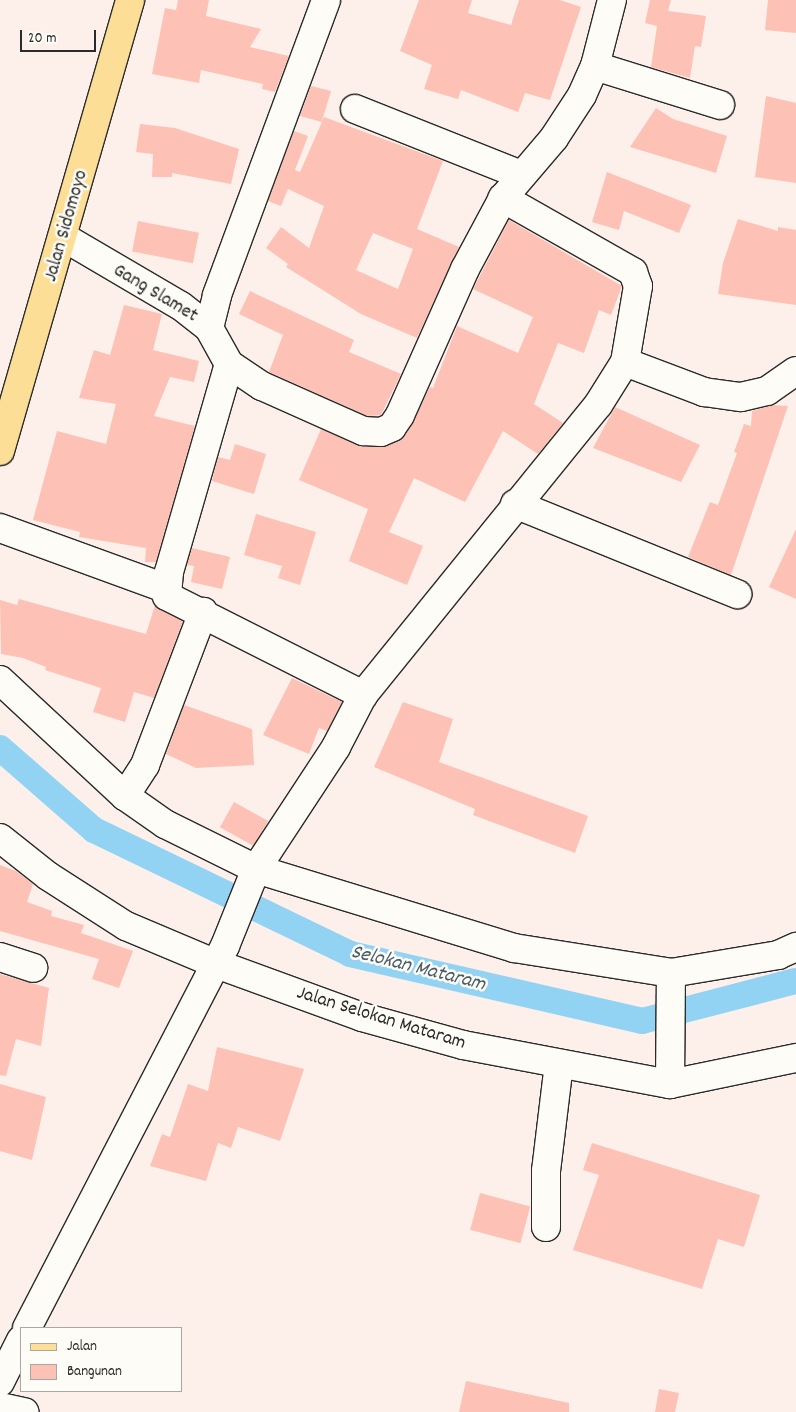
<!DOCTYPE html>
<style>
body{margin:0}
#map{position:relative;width:796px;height:1412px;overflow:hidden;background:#fdf0ea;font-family:Dekko,sans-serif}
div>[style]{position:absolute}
.canal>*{height:26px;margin:-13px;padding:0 13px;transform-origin:13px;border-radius:13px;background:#92d3f3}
.building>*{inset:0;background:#fdc2b5;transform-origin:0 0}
.roads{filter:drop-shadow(1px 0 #2b2b2b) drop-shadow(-1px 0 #2b2b2b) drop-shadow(0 1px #2b2b2b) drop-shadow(0 -1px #2b2b2b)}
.minor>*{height:28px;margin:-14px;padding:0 14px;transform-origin:14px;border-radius:14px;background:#fdfcf7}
.major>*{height:28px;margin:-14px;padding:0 14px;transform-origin:14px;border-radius:14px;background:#fdde96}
span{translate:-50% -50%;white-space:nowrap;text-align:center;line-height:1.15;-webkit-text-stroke:5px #fdfcf7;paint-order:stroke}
.street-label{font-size:20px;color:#2b2b2b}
.water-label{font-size:21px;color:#4a5d67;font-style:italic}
.legend{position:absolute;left:20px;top:1327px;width:162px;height:65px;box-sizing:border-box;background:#fdfcf7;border:1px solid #a9a8a5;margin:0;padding:6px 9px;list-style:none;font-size:15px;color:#2b2b2b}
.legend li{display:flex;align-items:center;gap:10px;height:25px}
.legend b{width:25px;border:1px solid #a9a8a5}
.scale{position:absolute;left:20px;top:30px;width:76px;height:22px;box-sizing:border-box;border:2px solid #2b2b2b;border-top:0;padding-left:6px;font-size:15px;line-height:18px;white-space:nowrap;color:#2b2b2b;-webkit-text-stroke:4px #fdfcf7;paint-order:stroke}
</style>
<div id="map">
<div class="canal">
<div style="left:0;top:748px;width:125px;rotate:41.1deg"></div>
<div style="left:94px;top:830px;width:284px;rotate:25.8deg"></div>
<div style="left:350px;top:954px;width:300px;rotate:12.9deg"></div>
<div style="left:642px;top:1021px;width:159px;rotate:-14.6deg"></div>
</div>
<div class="building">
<div style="clip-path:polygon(178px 0,209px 0,206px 16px,261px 29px,250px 47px,289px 56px,275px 92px,262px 89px,263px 84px,201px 70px,199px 83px,152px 74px,165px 8px,176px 10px)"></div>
<div style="clip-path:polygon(419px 0,472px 0,468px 13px,511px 25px,519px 0,560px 0,581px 7px,550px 100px,525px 93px,518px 112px,461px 90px,458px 99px,424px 89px,432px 65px,400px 51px)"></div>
<div style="clip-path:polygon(650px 0,671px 0,668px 11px,706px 16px,701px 47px,695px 46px,690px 78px,651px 67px,657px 26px,645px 23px)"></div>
<div style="clip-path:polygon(768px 0,796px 0,796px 33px,765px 30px)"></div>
<div style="clip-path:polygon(evenodd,311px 86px,331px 91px,322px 121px,324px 117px,443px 161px,417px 229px,459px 247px,417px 338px,361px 314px,286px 267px,288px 264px,266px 248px,281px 227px,309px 248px,324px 206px,288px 189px,281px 206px,268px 201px,294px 131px,308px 136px,295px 170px,300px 172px,322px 122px,300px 116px,311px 86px,373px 233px,413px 249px,398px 289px,356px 270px,373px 233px)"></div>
<div style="clip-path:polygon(766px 96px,796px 103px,796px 183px,755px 177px)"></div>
<div style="clip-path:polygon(656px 108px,673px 119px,727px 136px,716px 173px,630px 147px)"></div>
<div style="clip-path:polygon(140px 124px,175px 128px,239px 149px,231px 184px,172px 173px,172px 177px,152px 177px,153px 154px,136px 152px)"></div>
<div style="clip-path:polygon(607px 172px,691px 205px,679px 233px,624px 211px,619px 230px,592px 222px)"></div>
<div style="clip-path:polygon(738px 219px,778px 231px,778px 227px,796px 230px,796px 305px,718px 294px,723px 263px)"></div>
<div style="clip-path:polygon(509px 220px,622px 286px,611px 315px,599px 310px,584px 353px,558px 343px,534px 404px,563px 423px,538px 454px,503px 431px,465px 502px,414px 478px,389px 532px,423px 546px,407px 585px,349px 561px,368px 509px,299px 480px,321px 429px,362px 447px,387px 446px,405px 436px,430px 387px,433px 388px,457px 326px,518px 353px,533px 317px,473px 289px)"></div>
<div style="left:138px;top:221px;width:62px;height:31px;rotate:11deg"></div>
<div style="clip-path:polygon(250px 291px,354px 340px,349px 352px,401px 374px,381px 415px,367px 416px,269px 372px,283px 335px,239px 314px)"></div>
<div style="clip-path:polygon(124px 305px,162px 314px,153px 350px,199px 361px,194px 382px,170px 377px,154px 416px,195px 426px,156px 562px,145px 562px,146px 548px,79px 537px,80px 532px,33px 520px,57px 431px,106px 444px,116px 404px,79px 398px,94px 350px,110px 355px)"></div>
<div style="clip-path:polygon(773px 405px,788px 406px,731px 575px,688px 557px,710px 502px,718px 505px,737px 453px,734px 452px,744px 424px,751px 426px,752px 411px)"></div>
<div style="clip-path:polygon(615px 407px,700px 445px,681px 482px,593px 448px)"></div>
<div style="clip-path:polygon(235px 444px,266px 454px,254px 494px,212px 481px,218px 457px,230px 460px)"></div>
<div style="clip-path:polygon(256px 514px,316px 532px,300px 585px,278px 578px,282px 566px,244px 555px)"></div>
<div style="clip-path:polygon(796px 529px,796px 599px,769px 587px)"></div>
<div style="clip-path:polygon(192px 548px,230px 557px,222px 589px,191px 582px,194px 566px,187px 565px)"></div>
<div style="clip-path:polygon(19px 599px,146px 634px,155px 605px,183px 621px,154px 698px,134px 692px,125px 722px,93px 712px,101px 688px,45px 670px,46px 667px,23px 658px,1px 654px,0 600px,17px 605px)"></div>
<div style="clip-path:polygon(292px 678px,342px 702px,327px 731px,319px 728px,309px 754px,263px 735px)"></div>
<div style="clip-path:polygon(403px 702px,453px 719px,439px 762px,588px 816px,575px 853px,473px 815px,475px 809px,374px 767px)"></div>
<div style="clip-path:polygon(184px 705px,252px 729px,254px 765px,196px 768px,166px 754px)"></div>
<div style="left:234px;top:802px;width:39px;height:29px;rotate:29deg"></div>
<div style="clip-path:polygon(0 865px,16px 871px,33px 884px,27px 902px,52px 911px,51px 916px,84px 925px,81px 933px,133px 951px,119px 988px,92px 979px,99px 959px,0 931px)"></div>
<div style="clip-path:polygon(0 974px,49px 988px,41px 1046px,16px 1039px,6px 1076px,0 1075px)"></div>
<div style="clip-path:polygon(217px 1047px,304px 1069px,280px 1141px,238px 1127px,231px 1148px,218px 1143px,206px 1181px,150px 1166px,162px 1134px,170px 1137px,188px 1084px,208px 1091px)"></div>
<div style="clip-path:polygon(0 1084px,46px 1097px,32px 1160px,0 1151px)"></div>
<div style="clip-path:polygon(592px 1143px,760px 1195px,744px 1247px,718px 1239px,702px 1289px,573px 1250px,599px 1175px,583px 1170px)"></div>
<div style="left:480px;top:1193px;width:52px;height:38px;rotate:15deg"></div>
<div style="clip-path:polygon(466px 1381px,569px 1403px,569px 1412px,459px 1412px)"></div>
<div style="clip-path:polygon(659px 1389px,679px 1393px,675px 1412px,655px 1412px)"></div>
</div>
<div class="roads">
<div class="minor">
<div style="left:595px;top:66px;width:131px;rotate:17.3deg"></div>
<div style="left:355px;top:109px;width:179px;rotate:21.7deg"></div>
<div style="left:65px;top:238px;width:134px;rotate:30.4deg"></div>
<div style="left:181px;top:306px;width:36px;rotate:38deg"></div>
<div style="left:209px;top:328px;width:41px;rotate:60.9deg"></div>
<div style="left:229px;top:364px;width:40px;rotate:34deg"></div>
<div style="left:262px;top:386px;width:111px;rotate:24deg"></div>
<div style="left:363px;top:431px;width:18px;rotate:3deg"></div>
<div style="left:381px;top:432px;width:12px;rotate:-24deg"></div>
<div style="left:392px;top:427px;width:14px;rotate:-56deg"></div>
<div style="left:400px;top:415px;width:160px;rotate:-66deg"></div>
<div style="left:465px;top:269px;width:81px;rotate:-61.8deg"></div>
<div style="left:503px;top:198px;width:79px;rotate:-49.6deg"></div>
<div style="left:554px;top:138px;width:51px;rotate:-56.9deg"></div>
<div style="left:582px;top:95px;width:32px;rotate:-66deg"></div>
<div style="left:595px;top:66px;width:68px;rotate:-75.6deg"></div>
<div style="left:209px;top:328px;width:34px;rotate:-76deg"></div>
<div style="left:217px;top:295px;width:314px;rotate:-69.7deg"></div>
<div style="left:625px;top:362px;width:85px;rotate:20.8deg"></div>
<div style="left:704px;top:392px;width:37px;rotate:8deg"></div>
<div style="left:741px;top:397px;width:27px;rotate:-13deg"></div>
<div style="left:767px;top:391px;width:35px;rotate:-35deg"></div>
<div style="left:229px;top:364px;width:216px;rotate:106.1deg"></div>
<div style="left:169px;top:572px;width:24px;rotate:95deg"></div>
<div style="left:167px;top:596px;width:220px;rotate:26.8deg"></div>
<div style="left:515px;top:504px;width:240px;rotate:22.1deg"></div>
<div style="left:0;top:528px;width:176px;rotate:20deg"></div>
<div style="left:0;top:680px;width:171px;rotate:42.9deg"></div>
<div style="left:125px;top:796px;width:49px;rotate:35deg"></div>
<div style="left:165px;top:824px;width:102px;rotate:26.3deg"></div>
<div style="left:256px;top:869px;width:270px;rotate:17deg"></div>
<div style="left:514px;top:948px;width:159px;rotate:9deg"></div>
<div style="left:671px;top:973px;width:109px;rotate:-9.5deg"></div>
<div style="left:778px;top:955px;width:20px;rotate:-24deg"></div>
<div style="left:125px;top:796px;width:37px;rotate:-57deg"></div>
<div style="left:145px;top:765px;width:164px;rotate:-69.2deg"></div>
<div style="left:0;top:838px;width:61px;rotate:38.4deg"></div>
<div style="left:48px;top:876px;width:93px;rotate:32.7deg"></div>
<div style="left:126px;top:926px;width:95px;rotate:22.8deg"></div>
<div style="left:214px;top:963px;width:158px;rotate:20deg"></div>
<div style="left:362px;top:1017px;width:105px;rotate:15.5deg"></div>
<div style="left:463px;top:1045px;width:211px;rotate:10.7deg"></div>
<div style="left:670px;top:1084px;width:129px;rotate:-11.7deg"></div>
<div style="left:0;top:957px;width:35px;rotate:18deg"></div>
<div style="left:670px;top:1084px;width:111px;rotate:-89.5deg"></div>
<div style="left:546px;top:1227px;width:56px;rotate:-90deg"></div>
<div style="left:546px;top:1171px;width:108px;rotate:-83.1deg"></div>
<div style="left:27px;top:1328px;width:430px;rotate:-62.6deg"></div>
<div style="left:225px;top:946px;width:83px;rotate:-68.1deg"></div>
<div style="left:256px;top:869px;width:146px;rotate:-56.7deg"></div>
<div style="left:336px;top:747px;width:59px;rotate:-62.6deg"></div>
<div style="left:363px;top:695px;width:373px;rotate:-51deg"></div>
<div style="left:598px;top:405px;width:51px;rotate:-57.9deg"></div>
<div style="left:625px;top:362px;width:77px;rotate:-80.3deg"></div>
<div style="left:638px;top:286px;width:15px;rotate:-110deg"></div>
<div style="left:633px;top:272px;width:150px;rotate:-150.4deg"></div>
<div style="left:0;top:1382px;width:47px;rotate:-63.4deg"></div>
<div style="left:0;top:1407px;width:25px;rotate:12deg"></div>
</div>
<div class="major">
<div style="left:0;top:451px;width:469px;rotate:-73.9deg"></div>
</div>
</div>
<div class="street-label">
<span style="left:67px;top:226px;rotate:-74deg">Jalan Sidomoyo</span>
<span style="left:155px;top:294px;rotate:31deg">Gang Slamet</span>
<span style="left:381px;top:1019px;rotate:17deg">Jalan Selokan Mataram</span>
</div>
<div class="water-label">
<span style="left:418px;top:969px;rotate:14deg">Selokan Mataram</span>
</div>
<ul class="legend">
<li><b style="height:6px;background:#fdde96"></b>Jalan</li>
<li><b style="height:14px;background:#fdc2b5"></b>Bangunan</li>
</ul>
<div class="scale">20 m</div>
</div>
